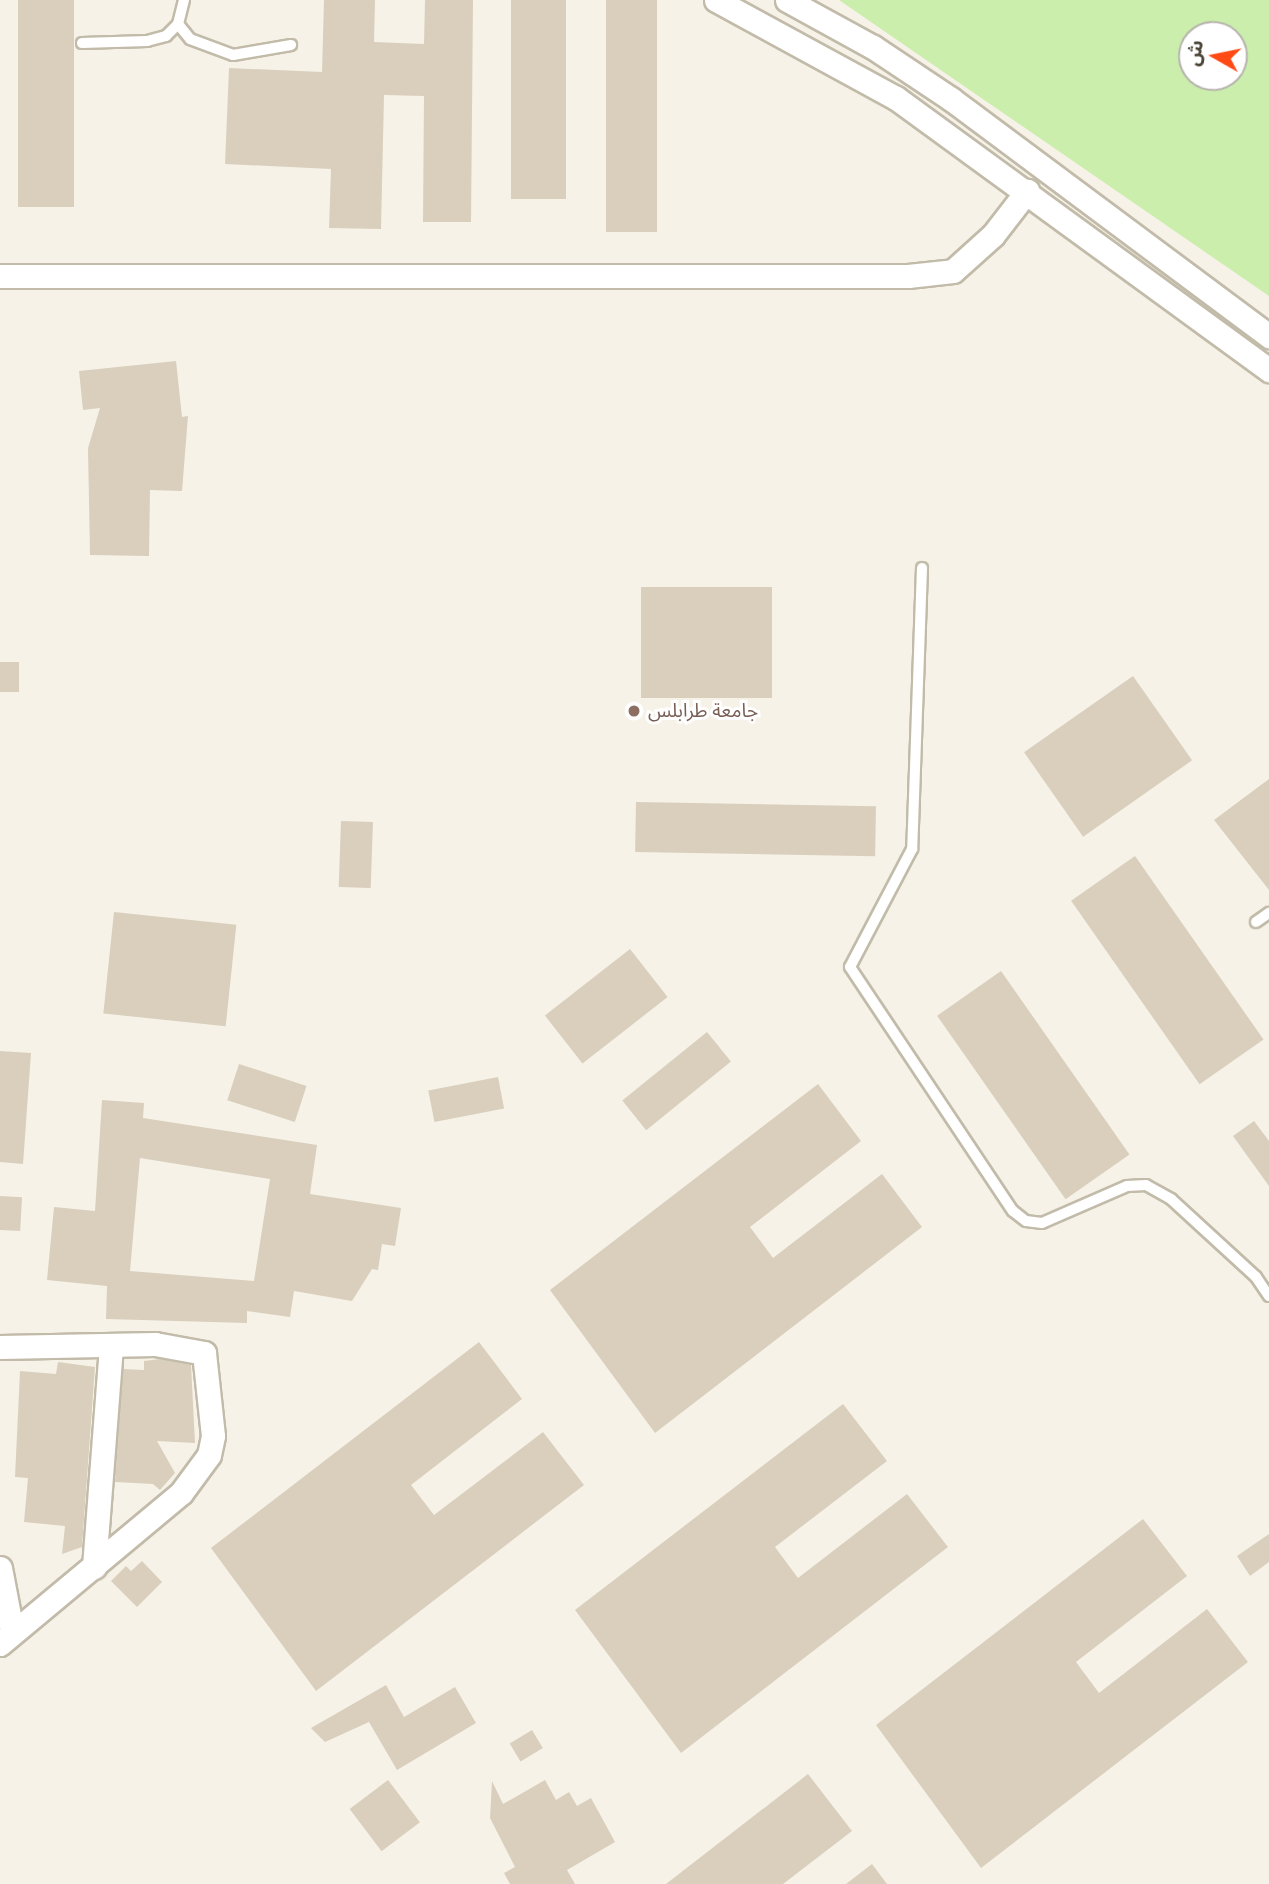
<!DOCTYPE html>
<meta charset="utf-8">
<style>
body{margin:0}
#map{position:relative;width:1269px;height:1884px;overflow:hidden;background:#f6f2e8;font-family:"Open Sans","Noto Sans Arabic",sans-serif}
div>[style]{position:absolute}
.green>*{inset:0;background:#cbeeac}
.building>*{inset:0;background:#d9cfbc;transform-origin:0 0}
.roads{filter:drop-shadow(2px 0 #c2bba9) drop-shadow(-2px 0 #c2bba9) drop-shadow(0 2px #c2bba9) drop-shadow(0 -2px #c2bba9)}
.service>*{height:10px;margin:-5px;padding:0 5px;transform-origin:5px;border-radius:5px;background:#fff}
.minor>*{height:23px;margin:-11.5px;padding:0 11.5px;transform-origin:11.5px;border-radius:11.5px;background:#fff}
.dots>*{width:19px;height:19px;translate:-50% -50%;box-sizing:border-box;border:4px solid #fff;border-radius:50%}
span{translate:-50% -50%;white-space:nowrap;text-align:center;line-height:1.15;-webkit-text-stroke:6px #fff;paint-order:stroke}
.education-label{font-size:19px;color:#785e54}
.left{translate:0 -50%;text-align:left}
.north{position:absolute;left:1178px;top:21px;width:70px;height:70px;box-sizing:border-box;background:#fff;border:2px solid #b7b4ae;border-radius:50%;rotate:279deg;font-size:19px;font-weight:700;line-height:28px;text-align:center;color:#4a4335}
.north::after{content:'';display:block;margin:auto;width:24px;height:32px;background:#ff4a15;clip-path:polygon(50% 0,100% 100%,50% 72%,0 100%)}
</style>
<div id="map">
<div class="green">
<div style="clip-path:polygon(evenodd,839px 0,1269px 0,1269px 296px,839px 0,1192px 35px,1234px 35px,1234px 77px,1192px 77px,1192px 35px)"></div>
</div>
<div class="building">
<div style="left:18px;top:0;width:56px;height:207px"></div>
<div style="clip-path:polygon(324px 0,375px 0,374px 42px,424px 44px,425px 0,473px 0,471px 222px,423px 222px,424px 96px,384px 95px,381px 229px,329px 228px,331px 169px,225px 164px,229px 68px,322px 72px)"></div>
<div style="left:511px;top:0;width:55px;height:199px"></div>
<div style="left:606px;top:0;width:51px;height:232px"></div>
<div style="clip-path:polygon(176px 361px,182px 417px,188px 416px,182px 491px,150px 490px,149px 556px,90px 555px,88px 448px,100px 408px,83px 410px,79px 371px)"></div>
<div style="left:772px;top:587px;width:111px;height:131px;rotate:90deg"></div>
<div style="left:0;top:662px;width:19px;height:30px"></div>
<div style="left:1133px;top:676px;width:103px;height:133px;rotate:55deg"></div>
<div style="clip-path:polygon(1269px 779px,1269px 890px,1214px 820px)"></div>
<div style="left:636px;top:802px;width:240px;height:50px;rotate:1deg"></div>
<div style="left:341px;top:821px;width:32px;height:66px;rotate:2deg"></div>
<div style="left:1135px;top:856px;width:224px;height:78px;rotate:55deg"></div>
<div style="left:114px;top:912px;width:123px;height:102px;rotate:6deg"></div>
<div style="left:630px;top:949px;width:61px;height:108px;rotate:52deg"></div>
<div style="left:1001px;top:971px;width:224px;height:78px;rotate:55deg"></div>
<div style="left:707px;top:1032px;width:38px;height:109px;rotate:51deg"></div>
<div style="clip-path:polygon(0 1051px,31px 1053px,23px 1164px,0 1162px)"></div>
<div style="left:239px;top:1064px;width:71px;height:38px;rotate:18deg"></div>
<div style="left:498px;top:1077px;width:32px;height:71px;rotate:79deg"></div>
<div style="clip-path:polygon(818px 1084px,861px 1141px,750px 1227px,773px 1258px,882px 1174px,922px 1227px,655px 1433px,550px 1290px)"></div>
<div style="clip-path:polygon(evenodd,102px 1100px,144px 1103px,143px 1118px,317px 1145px,310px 1194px,401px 1208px,395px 1246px,382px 1244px,378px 1270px,372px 1269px,352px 1301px,294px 1291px,290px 1317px,247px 1311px,247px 1323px,106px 1319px,107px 1286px,47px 1280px,54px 1207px,95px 1211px,102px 1100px,140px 1158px,270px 1179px,254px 1281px,130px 1271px,140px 1158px)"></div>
<div style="clip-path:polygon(1254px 1121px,1269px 1141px,1269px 1186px,1233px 1136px)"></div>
<div style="left:0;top:1196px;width:22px;height:34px;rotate:3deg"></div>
<div style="clip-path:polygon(479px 1342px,522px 1399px,411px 1485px,434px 1515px,543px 1432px,584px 1485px,316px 1691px,211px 1548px)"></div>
<div style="clip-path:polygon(160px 1359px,191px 1365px,195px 1443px,157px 1441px,175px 1473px,160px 1490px,153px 1484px,115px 1482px,123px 1369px,144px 1370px,144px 1361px)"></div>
<div style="clip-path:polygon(58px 1362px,95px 1367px,82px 1547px,62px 1554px,65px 1526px,24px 1522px,28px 1478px,15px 1477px,20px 1371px,56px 1374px)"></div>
<div style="clip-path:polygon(843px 1404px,887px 1461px,775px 1547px,798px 1578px,907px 1494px,948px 1547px,681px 1753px,575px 1610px)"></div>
<div style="clip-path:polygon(1143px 1519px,1187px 1576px,1076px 1662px,1099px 1693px,1207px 1609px,1248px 1662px,981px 1868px,876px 1725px)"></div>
<div style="clip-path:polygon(1269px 1534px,1269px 1562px,1250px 1576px,1237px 1556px)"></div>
<div style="clip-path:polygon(142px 1561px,162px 1582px,137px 1607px,111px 1581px,126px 1566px,131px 1571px)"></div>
<div style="clip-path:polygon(386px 1685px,404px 1717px,455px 1687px,476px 1723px,397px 1770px,369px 1722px,325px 1742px,311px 1728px)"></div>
<div style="left:532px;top:1730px;width:21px;height:26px;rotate:59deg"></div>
<div style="clip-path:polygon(808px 1774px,852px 1831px,783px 1884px,666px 1884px)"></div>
<div style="left:388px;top:1780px;width:53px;height:48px;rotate:53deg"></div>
<div style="clip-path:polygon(545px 1780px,556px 1800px,569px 1792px,577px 1806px,591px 1798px,615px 1842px,567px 1870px,575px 1884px,510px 1884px,504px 1873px,515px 1867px,490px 1818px,492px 1781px,503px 1804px)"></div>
<div style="clip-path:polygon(872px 1864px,887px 1884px,846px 1884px)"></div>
</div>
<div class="roads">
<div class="service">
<div style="left:178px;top:24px;width:19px;rotate:51deg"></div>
<div style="left:190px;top:39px;width:46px;rotate:20.4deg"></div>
<div style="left:233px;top:55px;width:59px;rotate:-9.8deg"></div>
<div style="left:82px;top:43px;width:65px;rotate:-1.8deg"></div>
<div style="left:147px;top:41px;width:20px;rotate:-15deg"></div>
<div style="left:166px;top:36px;width:17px;rotate:-45deg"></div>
<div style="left:178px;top:24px;width:25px;rotate:-76deg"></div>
<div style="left:922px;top:568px;width:281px;rotate:92deg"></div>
<div style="left:912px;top:849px;width:133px;rotate:117.7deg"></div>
<div style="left:850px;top:967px;width:293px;rotate:56.3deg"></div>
<div style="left:1013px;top:1211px;width:16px;rotate:38deg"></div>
<div style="left:1026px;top:1221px;width:16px;rotate:7deg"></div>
<div style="left:1042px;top:1223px;width:93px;rotate:-23.5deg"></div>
<div style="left:1127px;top:1186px;width:19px;rotate:-3deg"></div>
<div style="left:1146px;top:1185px;width:29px;rotate:29deg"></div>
<div style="left:1171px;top:1199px;width:115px;rotate:42.5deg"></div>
<div style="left:1256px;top:1277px;width:23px;rotate:56deg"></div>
<div style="left:1256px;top:922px;width:16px;rotate:-35deg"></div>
</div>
<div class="minor">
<div style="left:716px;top:0;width:205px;rotate:28.6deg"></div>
<div style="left:896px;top:98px;width:462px;rotate:36.1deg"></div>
<div style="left:787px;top:0;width:98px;rotate:28.7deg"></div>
<div style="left:873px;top:47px;width:94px;rotate:33.7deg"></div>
<div style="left:951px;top:99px;width:397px;rotate:36.7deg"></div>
<div style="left:0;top:276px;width:908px"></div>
<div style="left:908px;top:276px;width:45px;rotate:-6.3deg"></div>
<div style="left:953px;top:271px;width:54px;rotate:-42deg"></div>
<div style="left:993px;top:235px;width:56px;rotate:-52.3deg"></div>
<div style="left:0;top:1347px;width:155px;rotate:-1.1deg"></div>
<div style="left:155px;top:1344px;width:50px;rotate:10.4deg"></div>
<div style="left:204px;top:1353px;width:83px;rotate:83.8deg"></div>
<div style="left:213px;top:1436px;width:19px;rotate:102deg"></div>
<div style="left:209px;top:1455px;width:47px;rotate:126.4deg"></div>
<div style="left:181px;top:1493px;width:236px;rotate:140.2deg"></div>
<div style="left:94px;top:1567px;width:220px;rotate:-85.6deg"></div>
<div style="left:0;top:1568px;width:64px;rotate:79.2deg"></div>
</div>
</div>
<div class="dots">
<div style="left:634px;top:711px;background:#8d6e63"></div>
</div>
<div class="education-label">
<span class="left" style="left:648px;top:711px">جامعة طرابلس</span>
</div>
<div class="north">ش</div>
</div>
